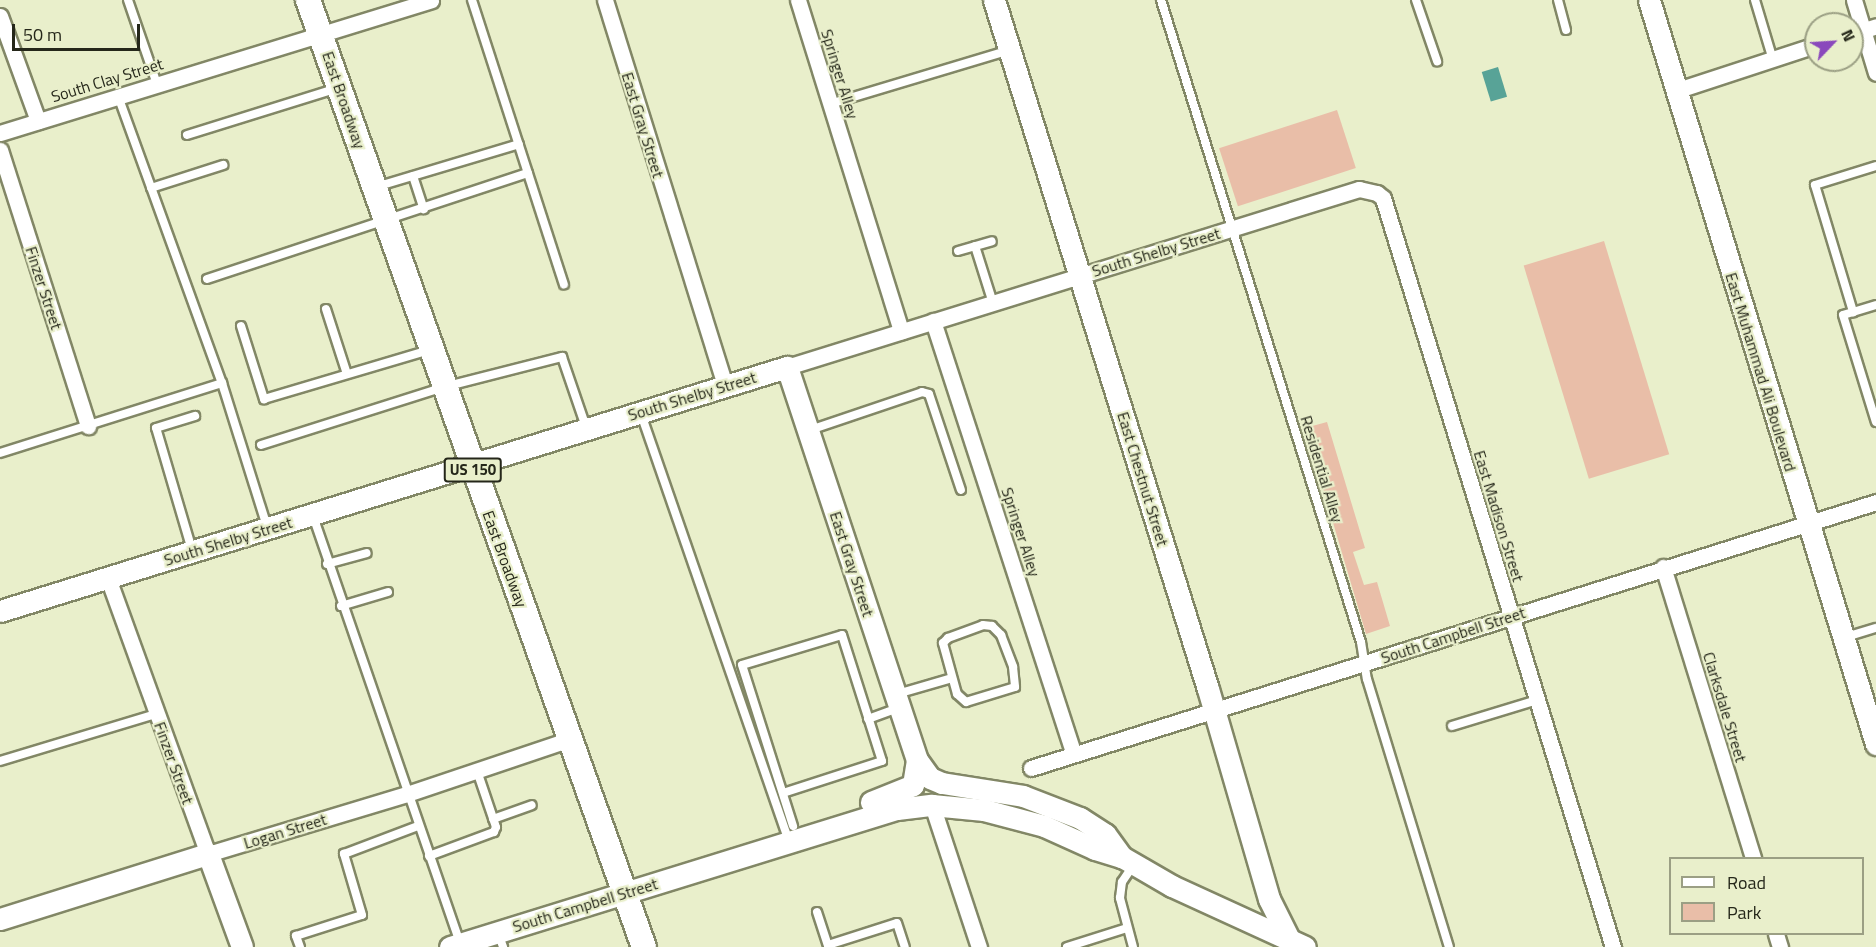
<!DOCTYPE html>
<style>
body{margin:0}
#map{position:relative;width:1876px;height:947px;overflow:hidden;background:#e9efcb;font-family:"Titillium Web",sans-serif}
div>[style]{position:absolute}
.green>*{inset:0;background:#e9bea8;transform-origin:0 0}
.water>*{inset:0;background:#58a397;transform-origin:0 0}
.roads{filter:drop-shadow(2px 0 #828766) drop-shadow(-2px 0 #828766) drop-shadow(0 2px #828766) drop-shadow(0 -2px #828766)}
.lane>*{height:8px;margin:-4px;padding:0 4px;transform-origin:4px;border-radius:4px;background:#fff}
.street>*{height:15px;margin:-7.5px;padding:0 7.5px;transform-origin:7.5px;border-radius:7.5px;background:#fff}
.secondary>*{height:21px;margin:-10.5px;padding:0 10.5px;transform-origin:10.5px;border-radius:10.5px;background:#fff}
.primary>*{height:24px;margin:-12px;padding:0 12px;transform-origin:12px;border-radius:12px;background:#fff}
span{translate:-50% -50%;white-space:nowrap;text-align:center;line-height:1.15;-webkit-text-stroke:4.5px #e9efcb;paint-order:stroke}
.shield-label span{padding:2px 4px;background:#e9efcb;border:2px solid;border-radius:4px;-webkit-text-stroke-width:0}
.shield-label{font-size:15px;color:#25271a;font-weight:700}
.street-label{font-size:16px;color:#25271a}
.legend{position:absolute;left:1669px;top:857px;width:195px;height:78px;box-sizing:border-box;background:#e9efcb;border:2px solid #9b9f84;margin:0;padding:8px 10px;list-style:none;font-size:18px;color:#25271a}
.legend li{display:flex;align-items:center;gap:12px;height:30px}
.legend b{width:30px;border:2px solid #9b9f84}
.north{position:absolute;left:1804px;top:12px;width:60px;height:60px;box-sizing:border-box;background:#e9efcb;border:2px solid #9b9f84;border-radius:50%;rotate:65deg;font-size:16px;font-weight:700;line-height:24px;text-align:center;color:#25271a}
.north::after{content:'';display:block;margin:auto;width:21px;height:27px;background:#8a48bc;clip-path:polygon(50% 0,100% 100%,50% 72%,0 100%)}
.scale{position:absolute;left:12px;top:24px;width:128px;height:27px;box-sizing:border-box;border:3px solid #25271a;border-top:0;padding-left:8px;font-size:18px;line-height:21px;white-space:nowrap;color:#25271a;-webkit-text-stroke:4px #e9efcb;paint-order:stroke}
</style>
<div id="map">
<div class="green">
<div style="left:1337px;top:110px;width:61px;height:124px;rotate:72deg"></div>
<div style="left:1604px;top:241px;width:223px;height:84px;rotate:73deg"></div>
<div style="clip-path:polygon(1327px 422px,1365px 548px,1353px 552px,1364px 585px,1377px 582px,1390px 626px,1366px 634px,1305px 428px)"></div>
</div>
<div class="water">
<div style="left:1498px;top:67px;width:31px;height:17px;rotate:73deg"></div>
</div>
<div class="roads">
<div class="lane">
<div style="left:128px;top:0;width:89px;rotate:71deg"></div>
<div style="left:472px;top:0;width:299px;rotate:72.1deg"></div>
<div style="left:1161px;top:0;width:672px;rotate:72.7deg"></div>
<div style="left:1361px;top:642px;width:37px;rotate:81deg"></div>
<div style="left:1367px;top:679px;width:280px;rotate:73deg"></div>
<div style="left:1416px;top:0;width:65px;rotate:71deg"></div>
<div style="left:1558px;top:0;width:31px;rotate:75deg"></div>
<div style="left:1755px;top:0;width:63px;rotate:73.3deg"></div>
<div style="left:118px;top:96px;width:305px;rotate:70.1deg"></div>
<div style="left:222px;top:383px;width:151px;rotate:72.6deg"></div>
<div style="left:830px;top:104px;width:185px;rotate:-16.7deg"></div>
<div style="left:187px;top:135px;width:155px;rotate:-17.3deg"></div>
<div style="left:1876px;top:166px;width:64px;rotate:162.7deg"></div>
<div style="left:1815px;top:185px;width:133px;rotate:73.3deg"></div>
<div style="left:1853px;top:312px;width:10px;rotate:163deg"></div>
<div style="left:1843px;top:315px;width:112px;rotate:72.9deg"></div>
<div style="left:413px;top:176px;width:35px;rotate:72deg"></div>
<div style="left:379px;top:186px;width:146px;rotate:-16.7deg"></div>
<div style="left:151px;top:188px;width:76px;rotate:-17.7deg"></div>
<div style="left:975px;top:246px;width:60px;rotate:72.5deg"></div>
<div style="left:958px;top:251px;width:35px;rotate:-16deg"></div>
<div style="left:207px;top:279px;width:338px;rotate:-18.3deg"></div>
<div style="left:326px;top:309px;width:68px;rotate:72.1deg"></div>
<div style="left:1853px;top:312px;width:24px;rotate:-17deg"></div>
<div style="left:241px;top:326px;width:77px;rotate:72.5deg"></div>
<div style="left:264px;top:399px;width:172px;rotate:-16.5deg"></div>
<div style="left:641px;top:414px;width:453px;rotate:70.9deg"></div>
<div style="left:810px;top:430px;width:118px;rotate:-18.7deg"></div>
<div style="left:922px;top:392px;width:7px;rotate:16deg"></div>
<div style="left:929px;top:394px;width:101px;rotate:71.6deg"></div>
<div style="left:261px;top:445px;width:192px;rotate:-17.6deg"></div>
<div style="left:444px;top:387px;width:122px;rotate:-14.3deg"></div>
<div style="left:562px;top:357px;width:74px;rotate:71.1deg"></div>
<div style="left:0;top:453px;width:233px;rotate:-17.5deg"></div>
<div style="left:313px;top:516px;width:449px;rotate:71deg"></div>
<div style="left:192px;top:550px;width:127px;rotate:-106.4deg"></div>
<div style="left:156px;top:428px;width:41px;rotate:-17.1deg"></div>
<div style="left:327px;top:564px;width:41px;rotate:-15.4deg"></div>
<div style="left:341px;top:606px;width:49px;rotate:-16.6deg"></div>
<div style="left:983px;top:625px;width:9px;rotate:6deg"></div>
<div style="left:992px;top:626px;width:13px;rotate:45deg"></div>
<div style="left:1001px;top:635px;width:34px;rotate:69deg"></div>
<div style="left:1013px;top:667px;width:20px;rotate:84deg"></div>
<div style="left:1015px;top:687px;width:51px;rotate:163deg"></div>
<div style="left:966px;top:702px;width:12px;rotate:-138deg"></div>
<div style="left:957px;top:694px;width:53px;rotate:-105.4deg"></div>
<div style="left:943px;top:643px;width:7px;rotate:-45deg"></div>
<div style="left:948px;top:638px;width:37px;rotate:-20deg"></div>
<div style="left:1846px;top:637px;width:31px;rotate:-17deg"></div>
<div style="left:897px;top:694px;width:57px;rotate:-16.2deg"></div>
<div style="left:868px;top:719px;width:32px;rotate:-20deg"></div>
<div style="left:1452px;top:726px;width:89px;rotate:-17deg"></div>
<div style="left:0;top:761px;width:163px;rotate:-16.8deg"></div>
<div style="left:783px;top:793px;width:104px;rotate:-17.9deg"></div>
<div style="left:882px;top:761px;width:132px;rotate:-107.6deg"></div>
<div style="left:842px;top:635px;width:104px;rotate:163.3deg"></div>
<div style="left:742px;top:665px;width:169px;rotate:72.4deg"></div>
<div style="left:493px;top:819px;width:41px;rotate:-19.7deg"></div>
<div style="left:429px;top:856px;width:69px;rotate:-20.3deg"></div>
<div style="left:494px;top:832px;width:5px;rotate:-68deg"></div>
<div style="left:496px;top:827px;width:59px;rotate:-108.7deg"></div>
<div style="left:817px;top:912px;width:35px;rotate:72deg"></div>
<div style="left:828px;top:945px;width:72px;rotate:-17.7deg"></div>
<div style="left:897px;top:923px;width:25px;rotate:72deg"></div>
<div style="left:498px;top:933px;width:15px;rotate:70deg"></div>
<div style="left:300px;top:947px;width:12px;rotate:-110deg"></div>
<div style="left:296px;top:936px;width:69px;rotate:-17.7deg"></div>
<div style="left:362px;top:915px;width:64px;rotate:-106.4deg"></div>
<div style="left:344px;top:854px;width:79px;rotate:-20.7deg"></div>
<div style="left:1067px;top:947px;width:63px;rotate:-17.6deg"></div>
<div style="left:1133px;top:947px;width:51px;rotate:-104.9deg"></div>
<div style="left:1120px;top:898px;width:16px;rotate:-83deg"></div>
<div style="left:1122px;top:882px;width:22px;rotate:-56deg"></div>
</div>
<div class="street">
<div style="left:605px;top:0;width:404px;rotate:72.7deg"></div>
<div style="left:798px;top:0;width:347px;rotate:72.7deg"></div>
<div style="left:1854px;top:0;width:76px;rotate:73.2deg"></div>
<div style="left:0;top:16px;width:112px;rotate:70.1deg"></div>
<div style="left:1852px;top:34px;width:25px;rotate:-18deg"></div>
<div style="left:1678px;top:90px;width:145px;rotate:-18.1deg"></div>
<div style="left:0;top:133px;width:451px;rotate:-17.1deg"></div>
<div style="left:0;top:150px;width:290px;rotate:72.3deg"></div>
<div style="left:933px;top:321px;width:455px;rotate:72deg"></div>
<div style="left:787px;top:367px;width:599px;rotate:-17.29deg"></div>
<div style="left:1359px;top:189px;width:18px;rotate:13deg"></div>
<div style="left:1377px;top:193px;width:8px;rotate:40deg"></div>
<div style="left:1383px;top:198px;width:784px;rotate:72.93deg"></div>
<div style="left:1663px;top:567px;width:305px;rotate:72.8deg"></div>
<div style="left:108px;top:578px;width:294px;rotate:70.1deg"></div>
<div style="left:208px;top:854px;width:208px;rotate:-16.8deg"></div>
<div style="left:407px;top:794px;width:172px;rotate:-18.6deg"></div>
<div style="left:1031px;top:768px;width:886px;rotate:-17.47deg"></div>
<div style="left:932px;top:805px;width:150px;rotate:71.7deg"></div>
<div style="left:1776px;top:934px;width:14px;rotate:73deg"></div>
</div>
<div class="secondary">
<div style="left:994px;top:0;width:721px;rotate:72.75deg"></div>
<div style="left:1208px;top:689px;width:219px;rotate:73.8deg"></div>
<div style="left:1269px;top:899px;width:45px;rotate:63.4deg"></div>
<div style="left:1649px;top:0;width:778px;rotate:73.03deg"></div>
<div style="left:0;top:611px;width:824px;rotate:-17.23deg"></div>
<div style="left:787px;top:367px;width:414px;rotate:71.7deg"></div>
<div style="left:917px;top:760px;width:22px;rotate:54deg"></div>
<div style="left:930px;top:778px;width:13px;rotate:23deg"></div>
<div style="left:942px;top:783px;width:82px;rotate:9.1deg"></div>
<div style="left:1023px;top:796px;width:61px;rotate:21.1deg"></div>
<div style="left:1080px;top:818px;width:30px;rotate:33deg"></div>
<div style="left:1105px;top:834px;width:29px;rotate:54deg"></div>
<div style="left:871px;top:802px;width:45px;rotate:-22deg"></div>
<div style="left:913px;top:785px;width:25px;rotate:-81deg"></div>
<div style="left:0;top:919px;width:218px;rotate:-17.4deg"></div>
<div style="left:208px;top:854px;width:99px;rotate:69.9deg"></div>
<div style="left:450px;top:947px;width:468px;rotate:-17.2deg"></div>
<div style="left:897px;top:809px;width:35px;rotate:-7deg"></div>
<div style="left:932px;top:805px;width:52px;rotate:5.5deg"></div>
<div style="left:984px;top:810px;width:62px;rotate:14.9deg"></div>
<div style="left:1044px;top:826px;width:56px;rotate:24.3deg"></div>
<div style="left:1095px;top:849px;width:28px;rotate:17deg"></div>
<div style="left:1122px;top:857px;width:58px;rotate:30.1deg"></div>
<div style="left:1172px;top:886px;width:146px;rotate:24.6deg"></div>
</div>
<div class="primary">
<div style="left:308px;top:0;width:1005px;rotate:70.47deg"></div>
</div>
</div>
<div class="shield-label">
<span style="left:473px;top:470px">US 150</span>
</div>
<div class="street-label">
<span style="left:840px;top:74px;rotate:73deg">Springer Alley</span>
<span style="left:107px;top:80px;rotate:-17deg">South Clay Street</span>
<span style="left:344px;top:100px;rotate:71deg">East Broadway</span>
<span style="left:643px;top:125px;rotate:73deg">East Gray Street</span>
<span style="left:1156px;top:252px;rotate:-17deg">South Shelby Street</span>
<span style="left:44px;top:288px;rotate:72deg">Finzer Street</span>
<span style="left:1761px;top:372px;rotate:73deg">East Muhammad Ali Boulevard</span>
<span style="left:692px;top:396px;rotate:-17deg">South Shelby Street</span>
<span style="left:1322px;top:469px;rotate:73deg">Residential Alley</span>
<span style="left:1143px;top:479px;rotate:73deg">East Chestnut Street</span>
<span style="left:1499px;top:516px;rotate:73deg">East Madison Street</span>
<span style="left:1021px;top:532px;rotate:72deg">Springer Alley</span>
<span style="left:228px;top:541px;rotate:-17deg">South Shelby Street</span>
<span style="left:505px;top:559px;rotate:70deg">East Broadway</span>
<span style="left:852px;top:564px;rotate:72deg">East Gray Street</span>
<span style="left:1453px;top:635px;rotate:-18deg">South Campbell Street</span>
<span style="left:1725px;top:707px;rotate:73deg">Clarksdale Street</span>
<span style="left:174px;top:763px;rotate:70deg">Finzer Street</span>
<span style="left:285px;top:831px;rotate:-17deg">Logan Street</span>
<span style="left:585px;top:905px;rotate:-17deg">South Campbell Street</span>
</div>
<ul class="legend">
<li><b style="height:8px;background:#fff"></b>Road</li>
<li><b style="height:16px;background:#e9bea8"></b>Park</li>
</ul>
<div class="north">N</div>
<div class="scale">50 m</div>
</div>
